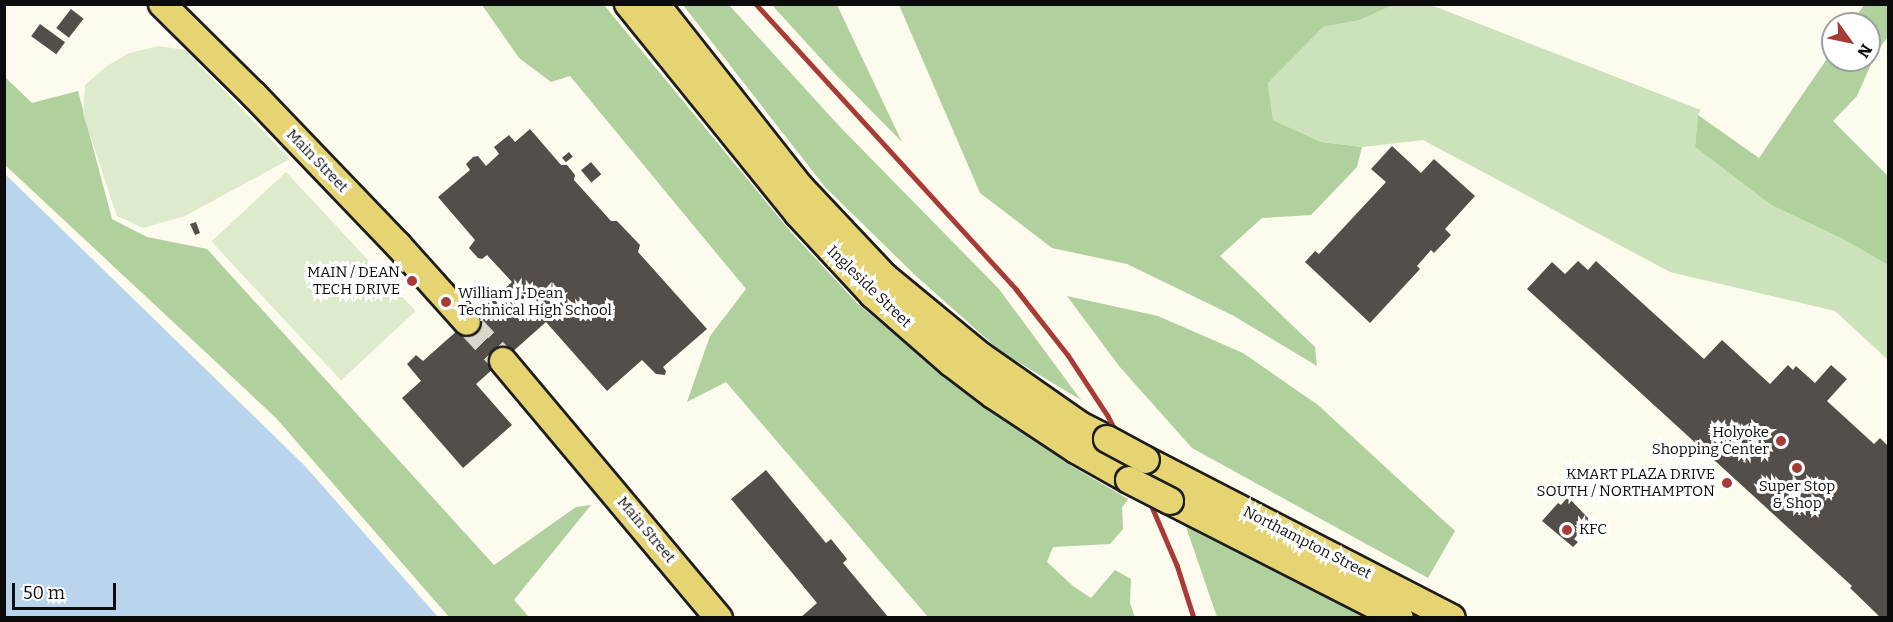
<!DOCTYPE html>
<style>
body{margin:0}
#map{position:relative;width:1893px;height:622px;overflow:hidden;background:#fdfbed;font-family:Bitter,serif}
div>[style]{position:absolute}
.green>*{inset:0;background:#cce2bb}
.forest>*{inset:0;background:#b0d19d}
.pitch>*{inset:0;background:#ddebcc;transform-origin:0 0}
.water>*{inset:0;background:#b8d5ed}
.building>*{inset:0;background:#534e4a;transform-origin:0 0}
.major-tunnel>*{height:26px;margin-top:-13px;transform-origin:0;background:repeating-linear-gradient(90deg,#d9d7cb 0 26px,transparent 0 39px)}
.roads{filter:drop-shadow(2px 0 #1d1d1d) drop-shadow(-2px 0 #1d1d1d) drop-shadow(0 2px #1d1d1d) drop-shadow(0 -2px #1d1d1d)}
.major>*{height:26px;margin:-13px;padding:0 13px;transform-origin:13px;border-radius:13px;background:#e6d473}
.rail>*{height:4.5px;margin:-2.25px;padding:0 2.25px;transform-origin:2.25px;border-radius:2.25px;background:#a93b37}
.bridges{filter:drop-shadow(2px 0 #1d1d1d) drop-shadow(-2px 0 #1d1d1d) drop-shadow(0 2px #1d1d1d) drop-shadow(0 -2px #1d1d1d)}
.major-bridge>*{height:26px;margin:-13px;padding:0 13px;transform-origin:13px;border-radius:13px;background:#e6d473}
.dots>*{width:16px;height:16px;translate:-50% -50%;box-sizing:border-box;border:3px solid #fff;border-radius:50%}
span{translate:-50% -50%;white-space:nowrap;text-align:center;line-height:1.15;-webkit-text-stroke:6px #fff;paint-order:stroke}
.street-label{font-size:15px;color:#0c0c0c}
.poi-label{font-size:15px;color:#0c0c0c}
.right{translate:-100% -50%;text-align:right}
.left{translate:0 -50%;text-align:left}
.frame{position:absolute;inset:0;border:6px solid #0c0c0c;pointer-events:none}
.north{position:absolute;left:1821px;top:12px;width:60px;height:60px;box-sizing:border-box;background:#fff;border:2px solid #9e9e9e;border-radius:50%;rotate:123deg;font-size:16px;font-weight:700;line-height:24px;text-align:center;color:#0c0c0c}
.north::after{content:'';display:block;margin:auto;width:21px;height:27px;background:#a93b37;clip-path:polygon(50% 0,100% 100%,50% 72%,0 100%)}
.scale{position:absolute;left:12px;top:583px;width:104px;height:27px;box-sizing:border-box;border:3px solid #0c0c0c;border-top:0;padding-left:8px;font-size:18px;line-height:21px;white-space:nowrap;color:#0c0c0c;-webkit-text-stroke:4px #fff;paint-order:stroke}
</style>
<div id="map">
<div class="green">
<div style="clip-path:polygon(1393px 5px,1431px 5px,1701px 110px,1698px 115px,1695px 147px,1771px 205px,1843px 239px,1888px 265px,1888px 360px,1835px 311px,1670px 272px,1423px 140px,1362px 147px,1321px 142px,1273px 120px,1268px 83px,1323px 27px,1360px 20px)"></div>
</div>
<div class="forest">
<div style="clip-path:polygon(482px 5px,604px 5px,790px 231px,857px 303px,927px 362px,982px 404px,1070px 465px,1128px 499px,1122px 508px,1123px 529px,1110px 544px,1053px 547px,1047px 562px,1073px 586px,1091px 598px,1115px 570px,1131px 579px,1130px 603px,1135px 617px,928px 617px,726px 382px,687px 402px,710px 336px,746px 289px,570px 76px,551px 82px,519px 58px)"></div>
<div style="clip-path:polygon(683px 5px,729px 5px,841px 128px,999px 289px,1081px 400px,1000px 351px,915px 275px,825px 187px)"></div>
<div style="clip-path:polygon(772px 5px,837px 5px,902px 142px,833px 72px)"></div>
<div style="clip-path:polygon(899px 5px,1393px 5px,1360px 20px,1323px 27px,1268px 83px,1273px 120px,1321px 142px,1362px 147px,1357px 167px,1311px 215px,1262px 218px,1220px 256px,1315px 347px,1317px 366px,1234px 316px,1127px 264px,1052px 248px,980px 193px)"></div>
<div style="clip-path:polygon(1864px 5px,1888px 5px,1888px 37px,1877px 51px,1857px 96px,1833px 121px,1888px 176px,1888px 265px,1843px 239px,1771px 205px,1695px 147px,1698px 115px,1759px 158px,1833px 50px,1833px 60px,1869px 60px,1869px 24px,1851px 24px)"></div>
<div style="clip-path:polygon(4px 76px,32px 103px,78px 91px,112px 219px,147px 237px,207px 249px,494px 565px,576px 507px,591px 505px,514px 600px,529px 617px,449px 617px,276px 418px,5px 165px)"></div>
<div style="clip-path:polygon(1067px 296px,1158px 316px,1243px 353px,1318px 405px,1455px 531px,1428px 578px,1192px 448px,1119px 366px)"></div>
<div style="clip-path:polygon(1185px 524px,1360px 613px,1368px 617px,1217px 617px)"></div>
</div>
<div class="pitch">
<div style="clip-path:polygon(159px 46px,185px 50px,290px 159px,185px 216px,143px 228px,117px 216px,83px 114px,85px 85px,107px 66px,129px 53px)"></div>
<div style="left:286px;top:172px;width:190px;height:102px;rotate:47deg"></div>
</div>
<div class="water">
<div style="clip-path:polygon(5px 174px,305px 466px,438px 617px,5px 617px)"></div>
</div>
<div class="building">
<div style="left:71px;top:9px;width:16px;height:24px;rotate:38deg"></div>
<div style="left:40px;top:24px;width:31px;height:15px;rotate:36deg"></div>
<div style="clip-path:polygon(530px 129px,561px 165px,567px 165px,575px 175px,574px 180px,611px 221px,617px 221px,640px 245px,638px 252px,707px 329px,663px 367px,666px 371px,665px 375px,656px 374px,642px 360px,607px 391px,546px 322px,476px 384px,512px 425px,463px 468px,402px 398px,421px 381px,407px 364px,416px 355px,423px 361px,512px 282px,487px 255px,482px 259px,478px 258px,469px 248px,475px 240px,438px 197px,470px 170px,466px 164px,473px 157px,478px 156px,486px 166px,499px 154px,494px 147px,509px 135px,515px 142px)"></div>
<div style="clip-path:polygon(1392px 146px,1421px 173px,1434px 159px,1475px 196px,1445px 229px,1451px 235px,1434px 253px,1431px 250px,1417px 266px,1420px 269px,1370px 323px,1305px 262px,1315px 251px,1319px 254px,1386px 182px,1371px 169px)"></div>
<div style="left:569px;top:152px;width:6px;height:9px;rotate:51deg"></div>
<div style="left:591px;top:162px;width:16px;height:13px;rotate:50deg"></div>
<div style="clip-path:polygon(196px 222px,200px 233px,195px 235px,190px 224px)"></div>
<div style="clip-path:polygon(1578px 261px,1588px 270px,1596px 261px,1704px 359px,1722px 340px,1770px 384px,1788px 365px,1793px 370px,1796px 366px,1815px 383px,1831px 365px,1847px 379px,1827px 401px,1874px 444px,1880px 438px,1888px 446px,1888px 618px,1881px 618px,1850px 588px,1852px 586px,1527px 289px,1552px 262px,1565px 274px)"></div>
<div style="clip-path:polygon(766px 470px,826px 543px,831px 539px,847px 559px,843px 563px,889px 618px,800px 618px,817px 603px,731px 499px)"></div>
<div style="clip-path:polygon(1568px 497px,1590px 520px,1574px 539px,1578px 542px,1573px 547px,1542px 521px,1558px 503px,1561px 505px)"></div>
</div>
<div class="major-tunnel">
<div style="left:467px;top:322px;width:53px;rotate:47.3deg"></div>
</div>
<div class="roads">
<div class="major">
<div style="left:162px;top:4px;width:129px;rotate:44.7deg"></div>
<div style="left:254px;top:95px;width:208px;rotate:46.2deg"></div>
<div style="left:398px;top:245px;width:103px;rotate:48.1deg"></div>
<div style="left:628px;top:4px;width:270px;rotate:51deg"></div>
<div style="left:798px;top:214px;width:110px;rotate:47.2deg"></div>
<div style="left:873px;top:295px;width:103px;rotate:41.1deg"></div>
<div style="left:951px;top:363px;width:53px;rotate:37.3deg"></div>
<div style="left:993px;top:395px;width:100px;rotate:33.5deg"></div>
<div style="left:1076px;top:450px;width:61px;rotate:29.5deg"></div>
<div style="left:656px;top:4px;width:234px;rotate:51.8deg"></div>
<div style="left:801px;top:188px;width:121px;rotate:46.7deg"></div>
<div style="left:884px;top:276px;width:126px;rotate:39.5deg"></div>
<div style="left:981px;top:356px;width:121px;rotate:34.9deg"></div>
<div style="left:1080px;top:425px;width:30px;rotate:27deg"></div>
<div style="left:503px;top:361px;width:336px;rotate:50deg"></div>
<div style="left:1146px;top:460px;width:344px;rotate:27.3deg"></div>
<div style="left:1170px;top:501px;width:258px;rotate:27deg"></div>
</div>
</div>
<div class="rail">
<div style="left:756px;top:4px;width:386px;rotate:47.6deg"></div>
<div style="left:1016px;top:289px;width:84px;rotate:51.8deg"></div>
<div style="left:1068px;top:355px;width:73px;rotate:56.7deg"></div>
<div style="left:1108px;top:416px;width:58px;rotate:62.1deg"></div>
<div style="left:1135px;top:467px;width:107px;rotate:66.8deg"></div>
<div style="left:1177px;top:565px;width:56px;rotate:72.2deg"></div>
</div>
<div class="bridges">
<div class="major-bridge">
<div style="left:1107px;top:439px;width:44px;rotate:28.3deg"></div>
<div style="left:1129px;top:480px;width:46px;rotate:27.1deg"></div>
</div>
</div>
<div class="dots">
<div style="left:412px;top:281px;background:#a93b37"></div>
<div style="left:446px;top:302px;background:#a93b37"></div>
<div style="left:1781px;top:441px;background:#a93b37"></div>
<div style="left:1797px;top:468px;background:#a93b37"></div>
<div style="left:1727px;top:483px;background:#a93b37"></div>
<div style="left:1567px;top:530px;background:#a93b37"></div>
</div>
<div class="street-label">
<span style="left:317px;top:161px;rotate:46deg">Main Street</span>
<span style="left:869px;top:287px;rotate:44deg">Ingleside Street</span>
<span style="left:646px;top:530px;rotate:50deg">Main Street</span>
<span style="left:1307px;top:543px;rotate:27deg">Northampton Street</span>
</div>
<div class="poi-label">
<span class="right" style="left:400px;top:281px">MAIN / DEAN<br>TECH DRIVE</span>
<span class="left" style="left:458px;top:302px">William J. Dean<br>Technical High School</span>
<span class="right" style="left:1769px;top:441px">Holyoke<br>Shopping Center</span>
<span class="right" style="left:1715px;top:483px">KMART PLAZA DRIVE<br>SOUTH / NORTHAMPTON</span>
<span style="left:1797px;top:495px">Super Stop<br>&amp; Shop</span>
<span class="left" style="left:1579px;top:530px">KFC</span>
</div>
<div class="frame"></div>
<div class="north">N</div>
<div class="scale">50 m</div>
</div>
